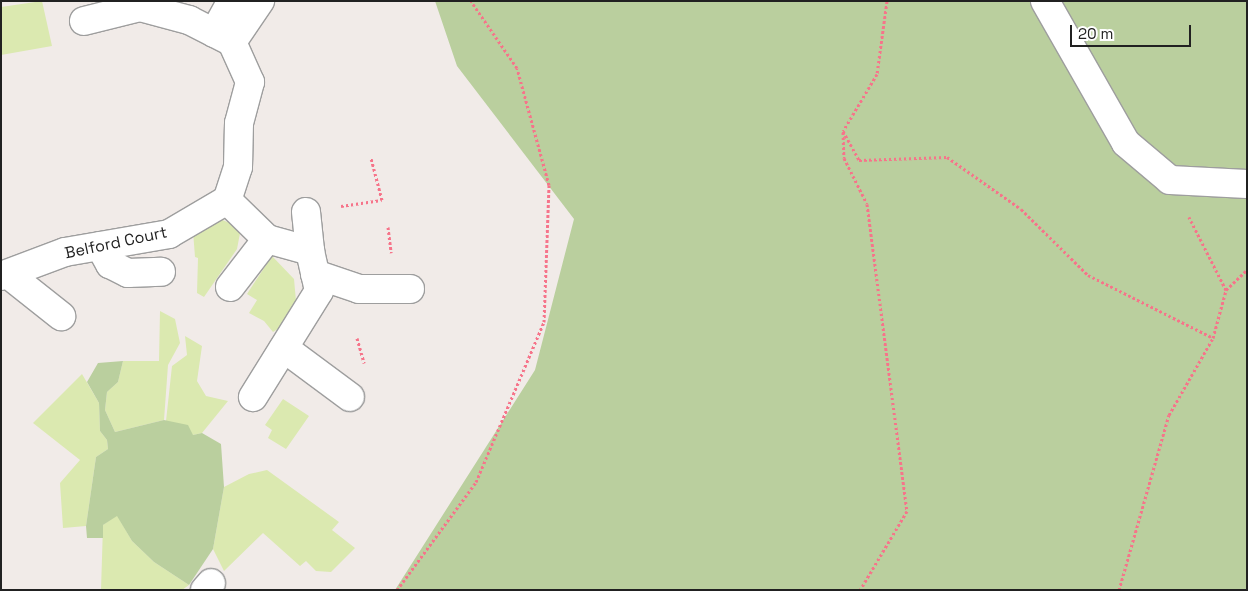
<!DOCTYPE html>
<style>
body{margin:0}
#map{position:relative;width:1248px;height:591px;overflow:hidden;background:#f1ebe8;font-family:"Space Grotesk",sans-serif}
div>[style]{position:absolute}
.grass>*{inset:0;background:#dbe9b0}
.forest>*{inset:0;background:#bacf9e}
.path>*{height:3px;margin-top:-1.5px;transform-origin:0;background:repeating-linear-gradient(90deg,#f6748a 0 2.5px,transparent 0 5px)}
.roads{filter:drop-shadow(1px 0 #9e9e9e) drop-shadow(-1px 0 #9e9e9e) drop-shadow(0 1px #9e9e9e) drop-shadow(0 -1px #9e9e9e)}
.minor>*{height:28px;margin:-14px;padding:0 14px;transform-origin:14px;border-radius:14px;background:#fff}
span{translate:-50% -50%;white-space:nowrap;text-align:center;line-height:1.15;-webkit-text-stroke:5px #fff;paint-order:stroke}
.street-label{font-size:16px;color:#212121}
.frame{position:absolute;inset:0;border:2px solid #212121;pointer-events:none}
.scale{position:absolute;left:1070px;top:25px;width:121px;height:22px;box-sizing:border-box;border:2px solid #212121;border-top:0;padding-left:6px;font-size:15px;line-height:18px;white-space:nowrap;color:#212121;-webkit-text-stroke:4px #fff;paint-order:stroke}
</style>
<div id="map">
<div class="grass">
<div style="clip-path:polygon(42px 1px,52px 46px,1px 55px,1px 7px)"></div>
<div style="clip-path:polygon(218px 218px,241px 228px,237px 249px,204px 297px,197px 293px,198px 258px,195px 257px,193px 231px)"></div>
<div style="clip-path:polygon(272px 256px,294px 279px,296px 301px,281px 327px,273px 332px,264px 321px,249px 313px,257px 300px,247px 294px)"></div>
<div style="clip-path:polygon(160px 311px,175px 319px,180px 343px,168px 365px,164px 420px,115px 432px,105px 410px,107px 392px,118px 382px,123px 361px,159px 361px)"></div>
<div style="clip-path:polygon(185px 336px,202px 346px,197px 381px,206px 396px,228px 401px,202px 433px,193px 435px,166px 421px,172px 366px,187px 355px)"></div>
<div style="clip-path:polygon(82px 374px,99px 403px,100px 431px,107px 440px,108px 449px,96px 457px,86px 526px,63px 528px,60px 483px,80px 460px,33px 423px)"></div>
<div style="clip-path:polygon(283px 399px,309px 416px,286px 449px,268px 438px,272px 430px,265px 425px)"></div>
<div style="clip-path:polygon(267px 470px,339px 522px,332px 530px,355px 548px,331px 572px,316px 571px,306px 561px,300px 566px,263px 533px,224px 571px,213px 549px,224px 487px,249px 474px)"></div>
<div style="clip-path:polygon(117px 515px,132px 541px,154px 562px,189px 585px,182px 590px,101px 590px,103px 525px)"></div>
</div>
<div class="forest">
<div style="clip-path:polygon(435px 1px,1247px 1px,1247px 590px,395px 590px,535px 370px,574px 219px,457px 66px)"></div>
<div style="clip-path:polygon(123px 361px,118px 382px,107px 392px,105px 410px,115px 432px,164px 420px,188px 425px,193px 435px,202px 433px,221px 444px,224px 487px,213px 549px,189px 585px,154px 562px,132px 541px,117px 516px,103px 525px,103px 538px,87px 538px,86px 526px,96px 457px,108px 449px,107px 440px,100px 431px,99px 403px,87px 382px,98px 363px)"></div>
</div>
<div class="path">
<div style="left:887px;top:1px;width:74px;rotate:97.8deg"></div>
<div style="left:877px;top:74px;width:66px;rotate:120.8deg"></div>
<div style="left:843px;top:131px;width:33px;rotate:61deg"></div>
<div style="left:859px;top:160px;width:88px;rotate:-2deg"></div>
<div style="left:947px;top:157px;width:90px;rotate:35.1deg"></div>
<div style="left:1021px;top:209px;width:94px;rotate:44.6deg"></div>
<div style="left:1088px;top:275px;width:140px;rotate:26.7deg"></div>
<div style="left:843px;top:132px;width:26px;rotate:88deg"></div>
<div style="left:844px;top:158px;width:51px;rotate:63.4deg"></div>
<div style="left:867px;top:204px;width:310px;rotate:82.6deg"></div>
<div style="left:907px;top:511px;width:92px;rotate:120.7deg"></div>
<div style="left:341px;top:206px;width:41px;rotate:-8.3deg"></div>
<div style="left:382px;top:200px;width:43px;rotate:-104.7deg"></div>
<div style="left:388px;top:227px;width:26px;rotate:83deg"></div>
<div style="left:1226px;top:290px;width:29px;rotate:-44deg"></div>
<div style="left:357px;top:338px;width:26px;rotate:74deg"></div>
<div style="left:397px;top:590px;width:134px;rotate:-53.8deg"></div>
<div style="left:476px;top:482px;width:174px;rotate:-67deg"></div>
<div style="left:544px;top:322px;width:137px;rotate:-87.9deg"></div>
<div style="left:549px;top:185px;width:121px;rotate:-105.3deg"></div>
<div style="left:517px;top:68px;width:81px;rotate:-124.5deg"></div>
<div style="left:1119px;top:590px;width:182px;rotate:-74.1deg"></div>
<div style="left:1169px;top:415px;width:89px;rotate:-60.3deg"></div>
<div style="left:1213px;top:338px;width:50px;rotate:-74.8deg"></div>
<div style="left:1226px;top:290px;width:82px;rotate:-116.9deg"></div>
</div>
<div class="roads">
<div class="minor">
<div style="left:1045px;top:1px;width:163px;rotate:60.3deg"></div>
<div style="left:1126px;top:143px;width:57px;rotate:40.1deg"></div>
<div style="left:1170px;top:180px;width:77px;rotate:3deg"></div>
<div style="left:84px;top:21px;width:58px;rotate:-14deg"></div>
<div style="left:140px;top:7px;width:51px;rotate:14.9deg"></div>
<div style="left:189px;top:20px;width:48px;rotate:27.1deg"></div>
<div style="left:232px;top:42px;width:44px;rotate:65.8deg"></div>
<div style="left:250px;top:82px;width:42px;rotate:105deg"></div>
<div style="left:239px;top:123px;width:44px;rotate:91.3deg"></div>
<div style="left:238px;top:167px;width:35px;rotate:108deg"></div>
<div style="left:227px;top:200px;width:56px;rotate:44.3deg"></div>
<div style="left:267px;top:239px;width:45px;rotate:15.6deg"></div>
<div style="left:310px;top:251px;width:41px;rotate:77.3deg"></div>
<div style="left:319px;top:291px;width:125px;rotate:121.9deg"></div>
<div style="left:214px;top:33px;width:37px;rotate:-61deg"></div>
<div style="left:232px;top:42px;width:50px;rotate:-55.7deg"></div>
<div style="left:306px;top:212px;width:39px;rotate:84deg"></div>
<div style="left:100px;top:246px;width:21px;rotate:61deg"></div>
<div style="left:110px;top:264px;width:20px;rotate:27deg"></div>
<div style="left:128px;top:273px;width:33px;rotate:-2deg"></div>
<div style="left:8px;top:274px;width:68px;rotate:38.4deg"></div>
<div style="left:315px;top:274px;width:46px;rotate:18.8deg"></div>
<div style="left:359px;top:289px;width:51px"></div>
<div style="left:1px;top:276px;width:68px;rotate:-20.6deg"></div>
<div style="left:65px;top:252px;width:106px;rotate:-9.8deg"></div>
<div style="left:169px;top:234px;width:67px;rotate:-30.4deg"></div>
<div style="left:230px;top:287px;width:61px;rotate:-52.4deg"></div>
<div style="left:284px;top:348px;width:82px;rotate:36.6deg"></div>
<div style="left:205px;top:590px;width:9px;rotate:-49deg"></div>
</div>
</div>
<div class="street-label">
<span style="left:116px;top:243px;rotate:-12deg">Belford Court</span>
</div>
<div class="frame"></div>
<div class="scale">20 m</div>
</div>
